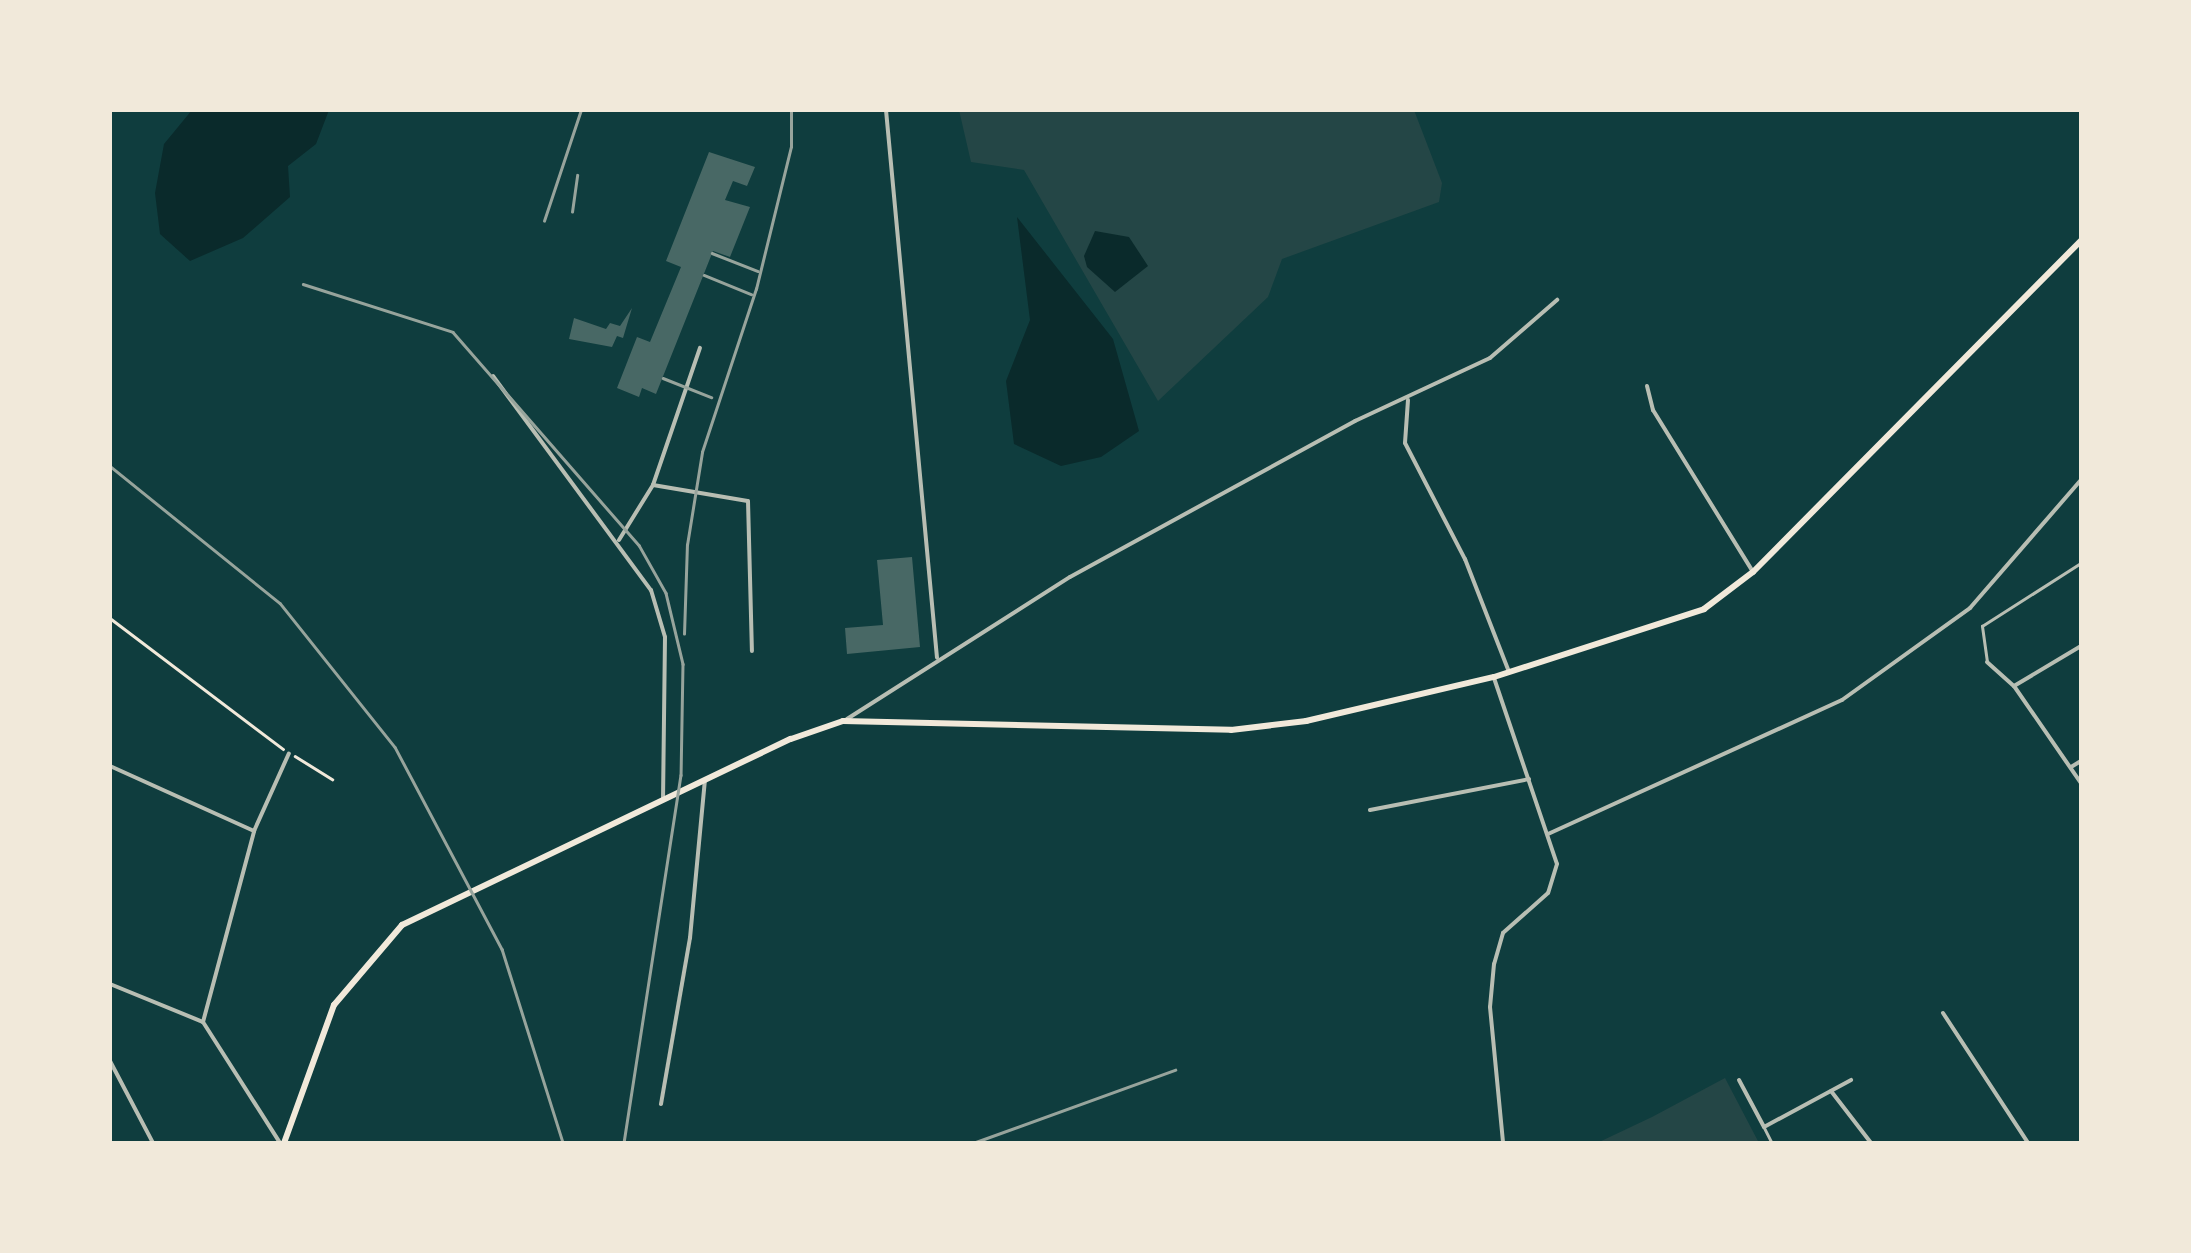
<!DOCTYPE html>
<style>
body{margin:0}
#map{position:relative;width:2191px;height:1253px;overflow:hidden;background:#0f3d3e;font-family:Raleway,sans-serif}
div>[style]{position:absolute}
.green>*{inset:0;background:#244646}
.water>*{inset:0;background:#0a2a2b}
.building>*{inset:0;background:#486865}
.path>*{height:2.5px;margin:-1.25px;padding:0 1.25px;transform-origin:1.25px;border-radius:1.25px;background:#f1e9da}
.service>*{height:2.5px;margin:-1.25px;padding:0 1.25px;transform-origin:1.25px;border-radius:1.25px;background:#b8beb3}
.minor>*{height:4px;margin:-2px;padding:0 2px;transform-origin:2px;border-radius:2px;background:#b8beb3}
.secondary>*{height:6px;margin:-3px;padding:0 3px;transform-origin:3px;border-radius:3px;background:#f1e9da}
.rail>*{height:2.5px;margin:-1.25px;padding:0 1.25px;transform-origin:1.25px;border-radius:1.25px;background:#97a49c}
span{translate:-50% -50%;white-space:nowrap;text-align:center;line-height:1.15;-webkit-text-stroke:9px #f1e9da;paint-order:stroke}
.frame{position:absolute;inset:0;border:112px solid #f1e9da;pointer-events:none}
</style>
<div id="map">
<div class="green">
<div style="clip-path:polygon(959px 110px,1414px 110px,1442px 183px,1439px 202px,1282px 259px,1268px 297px,1158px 401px,1024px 170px,971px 162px)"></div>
<div style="clip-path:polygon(1725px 1078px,1759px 1143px,1597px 1143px,1652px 1117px)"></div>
</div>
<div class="water">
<div style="clip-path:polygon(192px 110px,329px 110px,316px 144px,288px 166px,290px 197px,243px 238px,190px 261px,160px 234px,155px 193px,164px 144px)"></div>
<div style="clip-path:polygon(1017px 217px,1113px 339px,1139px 431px,1101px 457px,1061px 466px,1014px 444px,1006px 381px,1030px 320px)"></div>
<div style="clip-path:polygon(1095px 231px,1129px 237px,1148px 266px,1115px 292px,1087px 267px,1084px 256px)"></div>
</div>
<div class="building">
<div style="clip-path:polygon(709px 152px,755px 167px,747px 186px,733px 181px,725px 200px,750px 207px,730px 257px,713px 251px,656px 394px,642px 388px,639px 397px,617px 388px,637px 337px,650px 342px,681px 267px,666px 261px)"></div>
<div style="clip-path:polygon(632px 308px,623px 338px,617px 336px,612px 347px,569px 339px,574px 318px,606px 329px,610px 323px,620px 326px)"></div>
<div style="clip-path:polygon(912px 557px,920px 647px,847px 654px,845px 628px,883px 625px,877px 560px)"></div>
</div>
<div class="path">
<div style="left:110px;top:618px;width:217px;rotate:37.1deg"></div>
<div style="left:295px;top:756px;width:44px;rotate:31.9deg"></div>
</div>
<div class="service">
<div style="left:1987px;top:662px;width:36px;rotate:-98deg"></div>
<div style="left:1982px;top:626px;width:117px;rotate:-32.5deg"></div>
<div style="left:1764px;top:1127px;width:18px;rotate:63deg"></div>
</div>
<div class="minor">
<div style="left:886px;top:110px;width:550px;rotate:84.68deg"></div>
<div style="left:493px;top:376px;width:266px;rotate:53.6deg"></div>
<div style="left:651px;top:590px;width:49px;rotate:73.4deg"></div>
<div style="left:665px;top:637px;width:163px;rotate:90.7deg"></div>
<div style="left:1647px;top:386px;width:25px;rotate:76deg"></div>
<div style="left:1653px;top:410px;width:190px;rotate:58.3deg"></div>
<div style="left:1408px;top:400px;width:43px;rotate:94deg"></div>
<div style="left:1405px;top:443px;width:131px;rotate:62.7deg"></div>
<div style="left:1465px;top:559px;width:121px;rotate:68.7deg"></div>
<div style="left:653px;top:485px;width:145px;rotate:-71.1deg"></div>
<div style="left:619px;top:540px;width:65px;rotate:-58.3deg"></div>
<div style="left:653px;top:485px;width:96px;rotate:9.6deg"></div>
<div style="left:748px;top:501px;width:150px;rotate:88.5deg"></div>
<div style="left:1987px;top:662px;width:36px;rotate:42deg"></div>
<div style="left:2014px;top:686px;width:118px;rotate:55.4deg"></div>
<div style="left:1494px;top:678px;width:196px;rotate:71.3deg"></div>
<div style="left:1557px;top:864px;width:30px;rotate:107deg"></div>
<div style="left:1548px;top:893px;width:60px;rotate:138.4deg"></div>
<div style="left:1503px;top:933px;width:32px;rotate:106deg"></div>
<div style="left:1494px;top:964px;width:43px;rotate:95.3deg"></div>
<div style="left:1490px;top:1007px;width:137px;rotate:84.5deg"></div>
<div style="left:2014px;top:686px;width:78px;rotate:-30.8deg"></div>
<div style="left:847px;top:719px;width:264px;rotate:-32.5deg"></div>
<div style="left:1070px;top:577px;width:325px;rotate:-28.7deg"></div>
<div style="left:1355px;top:421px;width:149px;rotate:-25deg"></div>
<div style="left:1490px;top:358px;width:89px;rotate:-40.9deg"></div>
<div style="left:110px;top:766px;width:158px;rotate:24.3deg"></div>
<div style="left:2071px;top:767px;width:12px;rotate:-31deg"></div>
<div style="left:1370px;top:810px;width:162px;rotate:-11deg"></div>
<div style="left:1548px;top:834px;width:323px;rotate:-24.5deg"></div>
<div style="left:1842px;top:700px;width:158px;rotate:-35.7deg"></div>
<div style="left:1970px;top:608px;width:169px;rotate:-49.1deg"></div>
<div style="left:110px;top:984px;width:100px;rotate:22.2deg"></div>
<div style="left:203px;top:1022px;width:143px;rotate:57.5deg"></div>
<div style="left:1943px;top:1013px;width:155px;rotate:56.8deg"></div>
<div style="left:203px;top:1022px;width:198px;rotate:-75deg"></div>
<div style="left:254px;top:831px;width:85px;rotate:-65.8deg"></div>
<div style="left:110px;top:1061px;width:93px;rotate:62.3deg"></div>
<div style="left:1739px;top:1080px;width:53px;rotate:62deg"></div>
<div style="left:1764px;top:1127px;width:99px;rotate:-28.4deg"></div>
<div style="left:1831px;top:1091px;width:66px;rotate:52.4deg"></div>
<div style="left:661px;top:1104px;width:169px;rotate:-80.1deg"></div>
<div style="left:690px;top:938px;width:159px;rotate:-84.6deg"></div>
</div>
<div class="secondary">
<div style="left:284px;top:1143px;width:147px;rotate:-70.1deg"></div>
<div style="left:334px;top:1005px;width:105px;rotate:-49.6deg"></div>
<div style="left:402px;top:925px;width:431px;rotate:-25.6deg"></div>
<div style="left:791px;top:739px;width:55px;rotate:-19.1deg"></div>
<div style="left:843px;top:721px;width:388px;rotate:1.3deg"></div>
<div style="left:1231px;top:730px;width:76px;rotate:-6.8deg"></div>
<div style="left:1306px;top:721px;width:193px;rotate:-13.2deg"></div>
<div style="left:1494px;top:677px;width:221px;rotate:-17.9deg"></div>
<div style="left:1704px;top:609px;width:61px;rotate:-37.1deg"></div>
<div style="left:1753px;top:572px;width:467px;rotate:-45.3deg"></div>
</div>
<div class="rail">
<div style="left:572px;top:212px;width:37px;rotate:-82deg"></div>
<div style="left:544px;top:221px;width:117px;rotate:-71.6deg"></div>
<div style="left:712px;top:253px;width:49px;rotate:21.4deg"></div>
<div style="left:704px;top:275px;width:51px;rotate:22deg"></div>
<div style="left:303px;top:284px;width:157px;rotate:17.7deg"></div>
<div style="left:453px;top:332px;width:283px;rotate:48.9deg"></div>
<div style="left:639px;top:545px;width:55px;rotate:60.6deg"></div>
<div style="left:666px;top:593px;width:73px;rotate:76.5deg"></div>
<div style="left:683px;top:664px;width:111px;rotate:91deg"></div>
<div style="left:681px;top:775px;width:372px;rotate:98.8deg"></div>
<div style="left:663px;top:378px;width:52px;rotate:21.6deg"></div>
<div style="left:110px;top:466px;width:218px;rotate:38.9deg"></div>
<div style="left:280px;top:603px;width:184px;rotate:51.4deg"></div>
<div style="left:395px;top:747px;width:229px;rotate:62.1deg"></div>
<div style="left:502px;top:949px;width:203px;rotate:72.5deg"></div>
<div style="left:684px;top:634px;width:89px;rotate:-88.1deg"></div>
<div style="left:687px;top:545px;width:94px;rotate:-80.8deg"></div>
<div style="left:702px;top:452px;width:172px;rotate:-71.7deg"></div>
<div style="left:756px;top:289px;width:146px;rotate:-76.2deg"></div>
<div style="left:791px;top:147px;width:37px;rotate:-90deg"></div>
<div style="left:973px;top:1143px;width:215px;rotate:-19.9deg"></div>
</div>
<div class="frame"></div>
</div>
